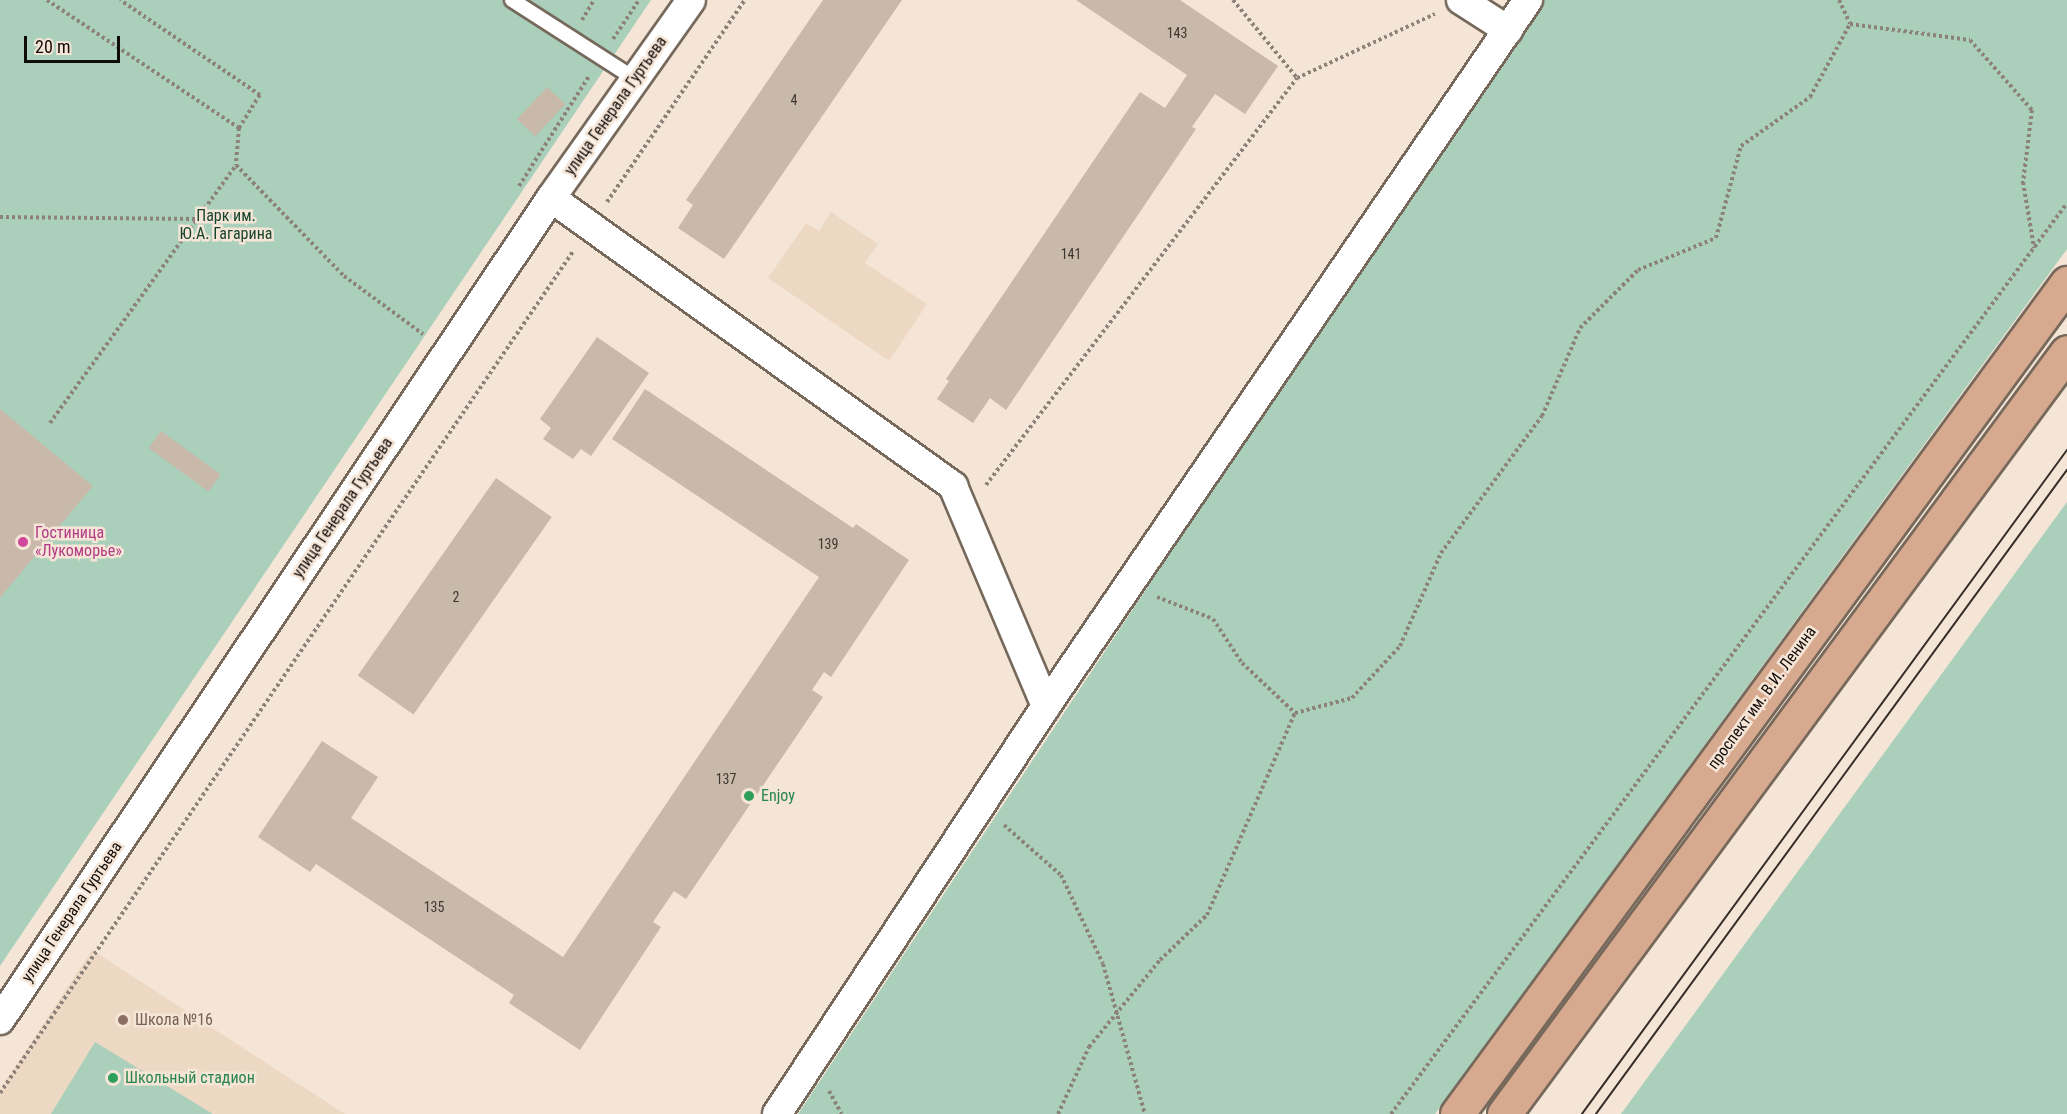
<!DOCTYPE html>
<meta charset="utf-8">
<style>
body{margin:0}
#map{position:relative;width:2067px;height:1114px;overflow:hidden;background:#f5e5d7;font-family:"Roboto Condensed",sans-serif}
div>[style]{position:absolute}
.built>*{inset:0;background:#edd8c4}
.green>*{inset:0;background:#aacfba}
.building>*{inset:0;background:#c8b9ab;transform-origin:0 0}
.path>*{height:4px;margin-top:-2px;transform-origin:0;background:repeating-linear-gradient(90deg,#8d8279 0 3px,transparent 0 6px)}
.roads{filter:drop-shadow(2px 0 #76695c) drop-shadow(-2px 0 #76695c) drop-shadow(0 2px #76695c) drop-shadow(0 -2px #76695c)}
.lane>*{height:14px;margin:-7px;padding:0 7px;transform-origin:7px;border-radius:7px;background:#fff}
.street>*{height:28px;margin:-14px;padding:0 14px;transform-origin:14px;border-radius:14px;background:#fff}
.primary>*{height:33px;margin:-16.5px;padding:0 16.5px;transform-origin:16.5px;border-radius:16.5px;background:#d7aa8f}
.tram>*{height:1.5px;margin:-0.75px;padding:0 0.75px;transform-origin:0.75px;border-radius:0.75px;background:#342d28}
.dots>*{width:16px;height:16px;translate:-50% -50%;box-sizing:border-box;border:3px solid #f5e5d7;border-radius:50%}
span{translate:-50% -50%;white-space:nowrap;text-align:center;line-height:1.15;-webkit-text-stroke:5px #f5e5d7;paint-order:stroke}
.number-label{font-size:14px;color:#3f3731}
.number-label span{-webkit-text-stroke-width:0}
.street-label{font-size:16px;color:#110c08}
.park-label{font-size:16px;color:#15442e}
.hotel-label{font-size:16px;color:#b23c85}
.left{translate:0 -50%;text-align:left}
.leisure-label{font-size:16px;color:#27864d}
.education-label{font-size:16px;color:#785e54}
.scale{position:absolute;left:24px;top:36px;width:96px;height:27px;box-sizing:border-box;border:3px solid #110c08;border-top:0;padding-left:8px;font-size:18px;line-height:21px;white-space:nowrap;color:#110c08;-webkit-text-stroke:4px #f5e5d7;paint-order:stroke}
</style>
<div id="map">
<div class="built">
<div style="clip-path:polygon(831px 212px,878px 244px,865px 263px,927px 304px,889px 361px,768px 278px,806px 223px,819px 231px)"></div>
<div style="clip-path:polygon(92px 950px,345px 1114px,0 1114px,0 1090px)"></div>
</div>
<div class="green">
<div style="clip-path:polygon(0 0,651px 0,0 966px)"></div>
<div style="clip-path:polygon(1537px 0,2067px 0,2067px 249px,1435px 1114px,798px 1114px)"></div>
<div style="clip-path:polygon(2067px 502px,2067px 1114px,1621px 1114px)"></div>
<div style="clip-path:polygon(95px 1042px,213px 1114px,51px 1114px)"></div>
</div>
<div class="building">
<div style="clip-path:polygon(823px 0,902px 0,724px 259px,678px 228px,693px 205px,686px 200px)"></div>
<div style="clip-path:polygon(1076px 0,1180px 0,1278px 66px,1245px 114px,1215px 94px,1192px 127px,1196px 129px,1006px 410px,990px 398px,973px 423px,937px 399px,949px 381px,946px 379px,1140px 92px,1165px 108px,1187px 75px)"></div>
<div style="left:547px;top:87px;width:25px;height:44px;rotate:43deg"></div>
<div style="clip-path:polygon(597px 337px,649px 373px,591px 456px,581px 449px,573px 459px,543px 439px,551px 428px,540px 419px)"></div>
<div style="clip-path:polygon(645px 389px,853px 528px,856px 524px,909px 560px,831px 677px,824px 672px,812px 690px,823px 697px,686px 899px,674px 891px,653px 922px,661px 927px,580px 1050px,509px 1003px,514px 995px,316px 864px,310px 872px,258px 837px,322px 741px,378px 777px,351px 818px,563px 957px,819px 577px,612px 439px)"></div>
<div style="clip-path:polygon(0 409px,93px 486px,0 598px)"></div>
<div style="left:161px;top:431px;width:74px;height:21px;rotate:36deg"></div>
<div style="left:496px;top:478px;width:68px;height:241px;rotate:35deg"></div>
</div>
<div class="path">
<div style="left:47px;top:0;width:231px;rotate:33.7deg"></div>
<div style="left:239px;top:128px;width:39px;rotate:-58deg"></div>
<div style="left:260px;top:95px;width:169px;rotate:-145.8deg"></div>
<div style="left:1233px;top:0;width:101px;rotate:50.6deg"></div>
<div style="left:1839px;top:0;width:26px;rotate:65deg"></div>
<div style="left:1850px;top:24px;width:121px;rotate:7.6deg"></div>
<div style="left:1970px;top:40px;width:94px;rotate:48.5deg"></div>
<div style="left:2032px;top:110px;width:73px;rotate:97.1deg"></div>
<div style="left:2023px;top:182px;width:67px;rotate:80.5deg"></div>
<div style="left:582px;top:20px;width:23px;rotate:-59deg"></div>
<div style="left:613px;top:39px;width:47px;rotate:-56.3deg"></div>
<div style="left:239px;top:128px;width:37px;rotate:95deg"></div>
<div style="left:236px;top:165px;width:155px;rotate:45.8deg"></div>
<div style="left:344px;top:276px;width:98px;rotate:36.3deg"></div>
<div style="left:519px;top:186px;width:130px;rotate:-57.5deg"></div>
<div style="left:607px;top:202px;width:245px;rotate:-55.7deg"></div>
<div style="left:0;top:217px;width:197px;rotate:0.6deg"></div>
<div style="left:50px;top:423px;width:318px;rotate:-54.2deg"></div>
<div style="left:986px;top:485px;width:512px;rotate:-52.62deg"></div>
<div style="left:1297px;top:78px;width:152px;rotate:-24.9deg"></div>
<div style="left:1157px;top:597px;width:60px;rotate:21.4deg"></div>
<div style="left:1213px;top:619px;width:53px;rotate:56.6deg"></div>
<div style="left:1242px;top:663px;width:73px;rotate:43.3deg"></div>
<div style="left:1004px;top:825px;width:76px;rotate:41.3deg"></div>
<div style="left:1061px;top:875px;width:98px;rotate:64.7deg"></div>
<div style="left:1103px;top:964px;width:156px;rotate:74.4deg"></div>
<div style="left:829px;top:1091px;width:26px;rotate:61deg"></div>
<div style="left:0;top:1093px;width:1020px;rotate:-55.75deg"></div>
<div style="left:1058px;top:1114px;width:74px;rotate:-65.2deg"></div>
<div style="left:1089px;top:1047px;width:112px;rotate:-50.8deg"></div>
<div style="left:1160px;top:960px;width:65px;rotate:-43.8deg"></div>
<div style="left:1207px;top:915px;width:220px;rotate:-66.5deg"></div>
<div style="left:1295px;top:713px;width:59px;rotate:-14.7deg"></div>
<div style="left:1352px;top:698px;width:71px;rotate:-47.3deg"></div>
<div style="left:1400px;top:646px;width:102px;rotate:-66.2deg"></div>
<div style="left:1441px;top:553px;width:170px;rotate:-53.6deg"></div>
<div style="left:1542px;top:416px;width:96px;rotate:-66.6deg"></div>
<div style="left:1580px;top:328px;width:82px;rotate:-45deg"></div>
<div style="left:1638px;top:270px;width:84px;rotate:-22.3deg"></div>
<div style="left:1716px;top:238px;width:95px;rotate:-74.8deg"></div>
<div style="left:1741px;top:146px;width:85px;rotate:-35.4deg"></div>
<div style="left:1810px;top:97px;width:83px;rotate:-61.3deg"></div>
<div style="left:1391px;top:1114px;width:1134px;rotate:-53.42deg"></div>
</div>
<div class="roads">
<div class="lane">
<div style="left:512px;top:0;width:146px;rotate:32.7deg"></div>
</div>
<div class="street">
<div style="left:1461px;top:0;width:56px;rotate:32.6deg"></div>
<div style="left:551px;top:198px;width:495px;rotate:35.6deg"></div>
<div style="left:953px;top:486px;width:239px;rotate:67.1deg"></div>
<div style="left:0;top:1020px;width:990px;rotate:-56.17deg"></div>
<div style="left:551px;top:198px;width:242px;rotate:-54.7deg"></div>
<div style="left:777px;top:1114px;width:489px;rotate:-56.6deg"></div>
<div style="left:1046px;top:706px;width:855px;rotate:-55.68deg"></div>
</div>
<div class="primary">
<div style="left:1457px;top:1114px;width:1031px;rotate:-53.72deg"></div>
<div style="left:1504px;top:1114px;width:947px;rotate:-53.54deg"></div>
</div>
</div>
<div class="tram">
<div style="left:1582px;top:1114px;width:822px;rotate:-53.85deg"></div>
<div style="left:1596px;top:1114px;width:798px;rotate:-53.82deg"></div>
</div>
<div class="dots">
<div style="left:23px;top:542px;background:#d1479c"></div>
<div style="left:749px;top:796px;background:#2e9e5b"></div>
<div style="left:123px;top:1020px;background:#8d6e63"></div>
<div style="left:113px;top:1078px;background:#2e9e5b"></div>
</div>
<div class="number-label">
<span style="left:1177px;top:33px">143</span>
<span style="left:794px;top:100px">4</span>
<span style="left:1071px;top:254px">141</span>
<span style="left:828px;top:544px">139</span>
<span style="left:456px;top:597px">2</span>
<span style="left:726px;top:779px">137</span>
<span style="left:434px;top:907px">135</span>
</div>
<div class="street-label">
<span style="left:616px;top:106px;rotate:-55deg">улица Генерала Гуртьева</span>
<span style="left:343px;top:508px;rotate:-56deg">улица Генерала Гуртьева</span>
<span style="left:1762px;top:698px;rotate:-54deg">проспект им. В.И. Ленина</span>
<span style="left:72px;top:912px;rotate:-56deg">улица Генерала Гуртьева</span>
</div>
<div class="park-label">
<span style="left:226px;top:225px">Парк им.<br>Ю.А. Гагарина</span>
</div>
<div class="hotel-label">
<span class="left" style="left:35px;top:542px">Гостиница<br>«Лукоморье»</span>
</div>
<div class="leisure-label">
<span class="left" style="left:761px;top:796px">Enjoy</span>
<span class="left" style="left:125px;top:1078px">Школьный стадион</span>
</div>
<div class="education-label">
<span class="left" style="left:135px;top:1020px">Школа №16</span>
</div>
<div class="scale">20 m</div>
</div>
